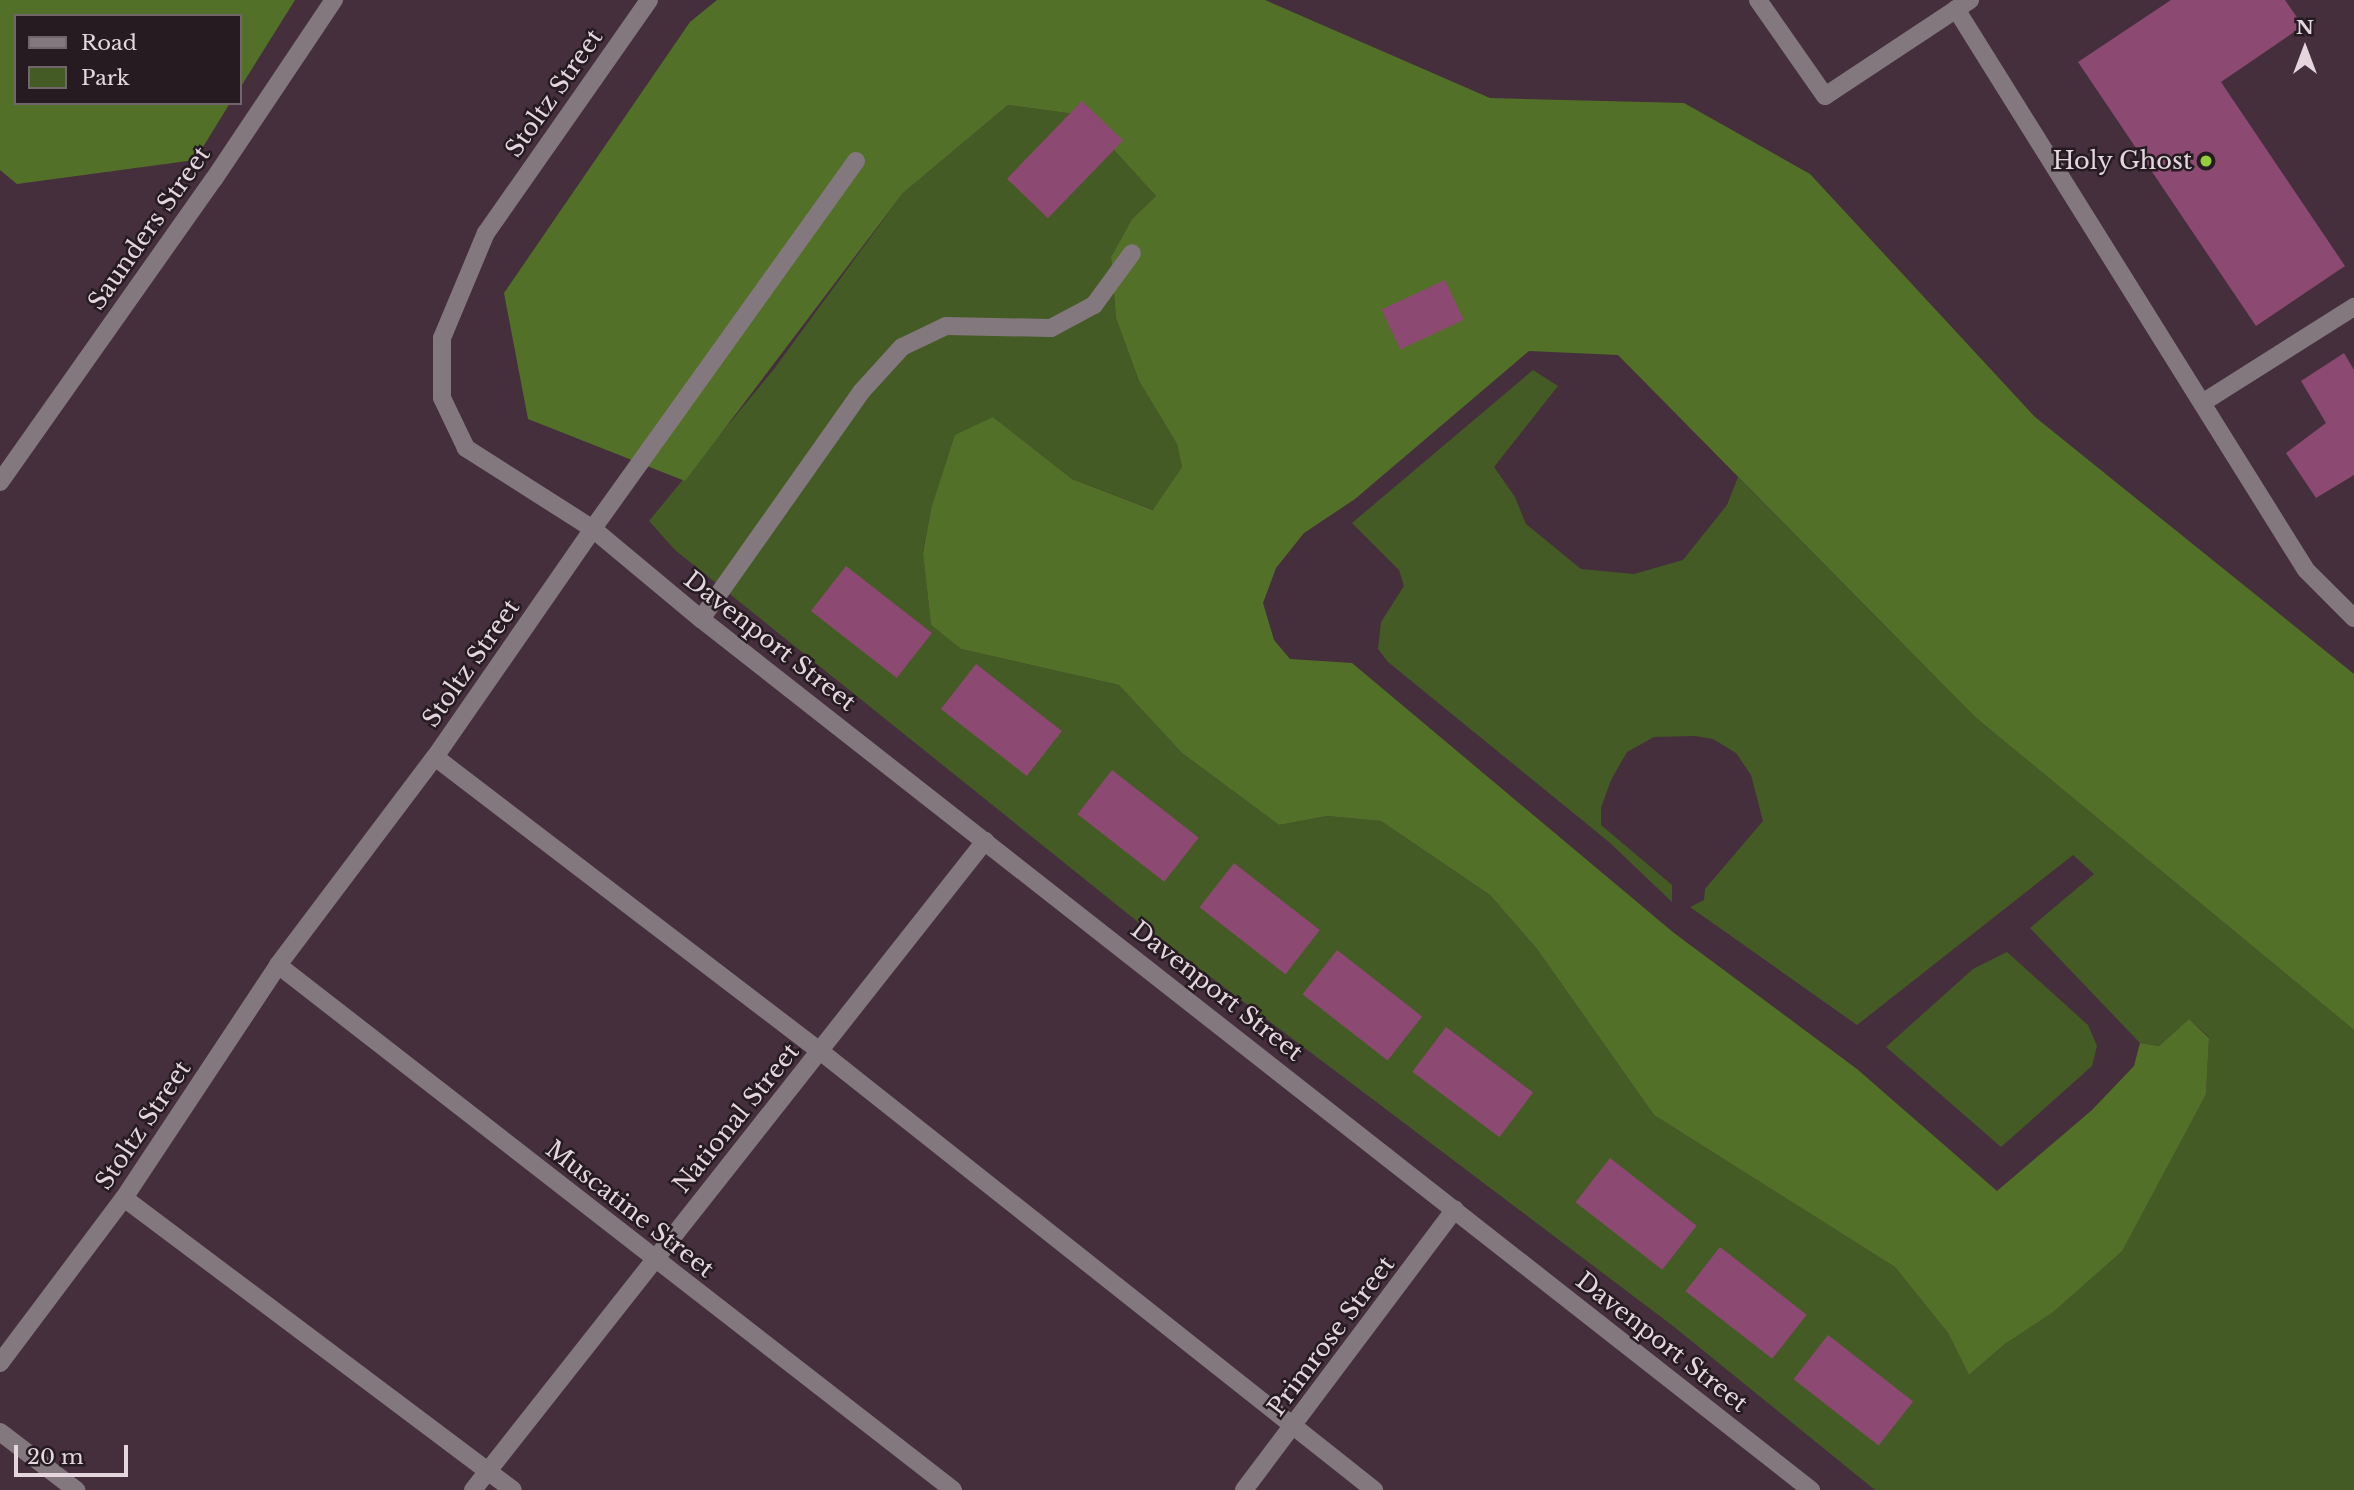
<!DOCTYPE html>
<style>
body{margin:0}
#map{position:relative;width:2354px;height:1490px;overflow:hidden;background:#452f3c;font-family:"Libre Baskerville",serif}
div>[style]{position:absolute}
.green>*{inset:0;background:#445b25}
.forest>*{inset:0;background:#537028}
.building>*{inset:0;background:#8c4971;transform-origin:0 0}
.minor>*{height:18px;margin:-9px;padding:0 9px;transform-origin:9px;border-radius:9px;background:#83787e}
.dots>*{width:19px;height:19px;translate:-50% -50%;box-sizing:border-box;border:4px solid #251b21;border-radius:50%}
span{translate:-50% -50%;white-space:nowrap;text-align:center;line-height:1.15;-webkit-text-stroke:5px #251b21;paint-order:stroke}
.street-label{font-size:24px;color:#e5d6de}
.poi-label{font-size:24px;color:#e5d6de}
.right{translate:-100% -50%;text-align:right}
.legend{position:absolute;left:14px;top:14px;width:228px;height:91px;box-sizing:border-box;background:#251b21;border:2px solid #72666d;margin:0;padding:9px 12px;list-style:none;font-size:21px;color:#e5d6de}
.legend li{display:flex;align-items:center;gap:14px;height:35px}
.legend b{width:35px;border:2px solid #72666d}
.north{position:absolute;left:2270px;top:14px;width:70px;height:70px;-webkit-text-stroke:5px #251b21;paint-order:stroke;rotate:0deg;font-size:19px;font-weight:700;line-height:28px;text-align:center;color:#e5d6de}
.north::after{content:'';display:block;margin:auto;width:24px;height:32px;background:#e5d6de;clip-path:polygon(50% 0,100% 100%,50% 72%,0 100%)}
.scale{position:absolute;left:14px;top:1445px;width:114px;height:32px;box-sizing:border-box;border:4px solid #e5d6de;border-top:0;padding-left:9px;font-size:21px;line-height:24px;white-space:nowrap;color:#e5d6de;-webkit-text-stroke:5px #251b21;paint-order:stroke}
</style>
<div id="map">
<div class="green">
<div style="clip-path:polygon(1008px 105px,1082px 115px,1156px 196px,1132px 219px,1111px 257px,1116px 318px,1139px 381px,1177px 444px,1182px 467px,1154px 510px,1072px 479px,993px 417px,931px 509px,923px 552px,931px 625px,961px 649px,1119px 685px,1182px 753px,1279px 825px,1327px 816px,1381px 821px,1490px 895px,1537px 949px,1654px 1115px,1895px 1267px,1948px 1333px,1969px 1375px,2006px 1343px,2187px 1127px,2206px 1094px,2209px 1037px,2189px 1019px,2159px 1046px,2140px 1043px,2030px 928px,2094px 874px,2073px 855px,1857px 1025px,1690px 907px,1704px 900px,1705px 889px,1763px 821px,1751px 775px,1736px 753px,1713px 739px,1695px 736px,1654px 737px,1627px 752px,1611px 780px,1601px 808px,1601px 825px,1672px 885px,1672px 902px,1609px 842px,1388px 662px,1378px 649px,1381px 622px,1404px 586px,1399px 570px,1352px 523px,1533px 370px,1558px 386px,1494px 467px,1515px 497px,1526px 524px,1581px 569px,1634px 574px,1683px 560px,1727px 505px,1738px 477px,1975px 717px,2354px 1030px,2354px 1490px,1875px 1490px,1673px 1326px,1143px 926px,675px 550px,649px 521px,774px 369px,903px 193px)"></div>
<div style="clip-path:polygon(2007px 952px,2088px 1025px,2097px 1046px,2092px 1066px,2001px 1147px,1886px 1047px,1973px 969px)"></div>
</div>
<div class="forest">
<div style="clip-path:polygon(0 0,295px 0,240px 88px,240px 16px,16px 16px,16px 103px,230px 103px,195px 160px,17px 184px,0 170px)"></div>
<div style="clip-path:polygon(717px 0,1265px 0,1490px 98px,1684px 103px,1810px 174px,2035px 417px,2354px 674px,2354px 1030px,1975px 717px,1618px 355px,1529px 351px,1355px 499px,1304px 533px,1276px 568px,1263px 603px,1274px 640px,1290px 659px,1352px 663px,1674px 933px,1857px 1069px,1997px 1191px,2092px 1110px,2134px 1066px,2140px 1043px,2159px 1046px,2189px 1019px,2209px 1038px,2206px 1094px,2122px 1251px,2053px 1312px,2006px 1343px,1969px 1375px,1948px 1333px,1895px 1267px,1654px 1115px,1537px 949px,1490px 895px,1381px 821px,1327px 816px,1279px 825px,1182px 753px,1119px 685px,961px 649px,931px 625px,923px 553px,931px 509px,955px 435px,993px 417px,1072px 479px,1153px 510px,1182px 467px,1177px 444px,1139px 381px,1116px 318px,1111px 257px,1132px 219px,1156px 196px,1082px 115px,1008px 105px,903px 193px,685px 481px,528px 419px,504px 293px,690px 22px)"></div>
</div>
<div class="building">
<div style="clip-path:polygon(2171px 0,2285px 0,2303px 26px,2221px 82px,2345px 266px,2256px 326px,2078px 62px)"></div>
<div style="left:1082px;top:101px;width:57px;height:108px;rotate:44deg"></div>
<div style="left:1445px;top:280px;width:44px;height:70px;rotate:65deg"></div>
<div style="clip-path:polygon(2344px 353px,2354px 370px,2354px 475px,2316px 498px,2286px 453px,2326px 423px,2301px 381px)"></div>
<div style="left:846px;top:566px;width:109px;height:57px;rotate:38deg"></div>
<div style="left:976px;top:664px;width:109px;height:57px;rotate:38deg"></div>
<div style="left:1112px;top:770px;width:110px;height:56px;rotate:38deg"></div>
<div style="left:1234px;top:863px;width:109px;height:56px;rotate:38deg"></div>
<div style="left:1337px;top:950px;width:108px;height:56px;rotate:38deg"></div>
<div style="left:1446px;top:1027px;width:109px;height:56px;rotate:37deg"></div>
<div style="left:1610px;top:1158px;width:110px;height:56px;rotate:38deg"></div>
<div style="left:1720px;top:1247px;width:110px;height:56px;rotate:38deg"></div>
<div style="left:1828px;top:1335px;width:108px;height:56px;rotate:38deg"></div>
</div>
<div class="minor">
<div style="left:1758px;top:0;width:117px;rotate:55.1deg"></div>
<div style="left:1825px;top:96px;width:174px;rotate:-33.5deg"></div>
<div style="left:1956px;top:9px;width:661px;rotate:58.04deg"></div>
<div style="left:2306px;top:570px;width:68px;rotate:45deg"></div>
<div style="left:856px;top:161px;width:452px;rotate:125.6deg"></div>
<div style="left:593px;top:529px;width:141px;rotate:39.8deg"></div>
<div style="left:701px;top:619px;width:1411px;rotate:38.12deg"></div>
<div style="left:2202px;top:403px;width:180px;rotate:-32.3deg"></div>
<div style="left:0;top:482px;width:371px;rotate:-54.8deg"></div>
<div style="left:214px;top:179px;width:216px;rotate:-56.2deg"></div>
<div style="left:701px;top:619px;width:278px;rotate:-54.8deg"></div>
<div style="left:861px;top:392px;width:61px;rotate:-47.7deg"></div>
<div style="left:902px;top:347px;width:49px;rotate:-25.5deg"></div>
<div style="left:946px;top:326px;width:105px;rotate:1.1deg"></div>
<div style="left:1051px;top:328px;width:49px;rotate:-28.1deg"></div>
<div style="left:1094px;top:305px;width:64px;rotate:-53.8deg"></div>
<div style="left:435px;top:757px;width:484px;rotate:37.4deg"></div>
<div style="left:820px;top:1051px;width:707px;rotate:38.39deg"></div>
<div style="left:278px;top:965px;width:855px;rotate:37.87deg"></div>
<div style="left:124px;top:1198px;width:486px;rotate:36.9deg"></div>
<div style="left:0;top:1363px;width:206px;rotate:-53.1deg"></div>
<div style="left:124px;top:1198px;width:279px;rotate:-56.5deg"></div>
<div style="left:278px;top:965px;width:261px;rotate:-53deg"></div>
<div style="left:435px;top:757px;width:277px;rotate:-55.3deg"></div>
<div style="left:593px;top:529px;width:151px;rotate:-147.5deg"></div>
<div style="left:466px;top:448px;width:55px;rotate:-115.6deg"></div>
<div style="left:442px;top:398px;width:60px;rotate:-90deg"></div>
<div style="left:442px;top:338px;width:114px;rotate:-67.3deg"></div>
<div style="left:486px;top:233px;width:284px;rotate:-55deg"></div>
<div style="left:0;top:1432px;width:96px;rotate:37.3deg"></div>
<div style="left:473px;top:1490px;width:827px;rotate:-51.73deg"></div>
<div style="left:1244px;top:1490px;width:351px;rotate:-53.1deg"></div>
</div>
<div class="dots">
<div style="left:2206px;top:161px;background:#95cc3b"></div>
</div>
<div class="street-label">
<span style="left:554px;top:93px;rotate:-55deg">Stoltz Street</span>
<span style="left:149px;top:228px;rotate:-55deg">Saunders Street</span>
<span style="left:770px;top:641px;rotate:38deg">Davenport Street</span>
<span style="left:471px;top:663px;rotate:-55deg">Stoltz Street</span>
<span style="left:1217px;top:991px;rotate:38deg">Davenport Street</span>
<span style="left:736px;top:1118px;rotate:-51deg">National Street</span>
<span style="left:143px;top:1125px;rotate:-56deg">Stoltz Street</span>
<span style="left:630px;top:1209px;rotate:38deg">Muscatine Street</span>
<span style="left:1331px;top:1336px;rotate:-53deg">Primrose Street</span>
<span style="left:1662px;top:1342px;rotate:38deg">Davenport Street</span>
</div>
<div class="poi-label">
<span class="right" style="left:2192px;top:161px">Holy Ghost</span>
</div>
<ul class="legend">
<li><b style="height:9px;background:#83787e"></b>Road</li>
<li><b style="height:19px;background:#445b25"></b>Park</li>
</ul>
<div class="north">N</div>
<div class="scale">20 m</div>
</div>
